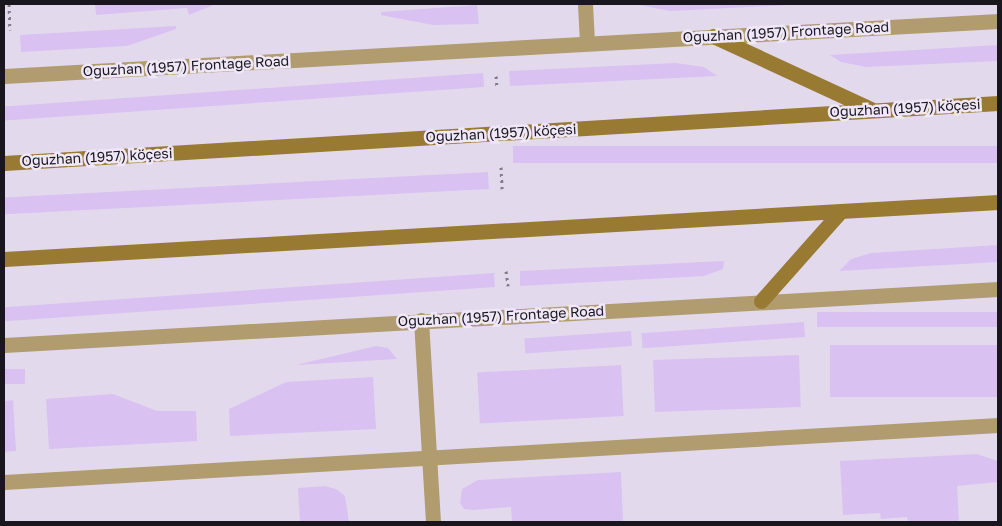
<!DOCTYPE html>
<meta charset="utf-8">
<style>
body{margin:0}
#map{position:relative;width:1002px;height:526px;overflow:hidden;background:#e2daec;font-family:"Golos Text",sans-serif}
div>[style]{position:absolute}
.green>*{inset:0;background:#d9c1f2;transform-origin:0 0}
.path>*{height:3px;margin-top:-1.5px;transform-origin:0;background:repeating-linear-gradient(90deg,#817c88 0 2.5px,transparent 0 6.5px)}
.service>*{height:15px;margin:-7.5px;padding:0 7.5px;transform-origin:7.5px;border-radius:7.5px;background:#b09c6f}
.minor>*{height:15px;margin:-7.5px;padding:0 7.5px;transform-origin:7.5px;border-radius:7.5px;background:#b09c6f}
.secondary>*{height:15px;margin:-7.5px;padding:0 7.5px;transform-origin:7.5px;border-radius:7.5px;background:#997a32}
span{translate:-50% -50%;white-space:nowrap;text-align:center;line-height:1.15;-webkit-text-stroke:5px #f0e7f9;paint-order:stroke}
.street-label{font-size:14px;color:#19171d}
.frame{position:absolute;inset:0;border:5px solid #19171d;pointer-events:none}
</style>
<div id="map">
<div class="green">
<div style="clip-path:polygon(95px 4px,216px 4px,189px 15px,187px 8px,96px 15px)"></div>
<div style="clip-path:polygon(634px 4px,811px 4px,670px 11px)"></div>
<div style="clip-path:polygon(477px 5px,479px 24px,433px 25px,381px 15px,381px 12px)"></div>
<div style="clip-path:polygon(176px 26px,176px 29px,127px 46px,21px 52px,20px 35px)"></div>
<div style="clip-path:polygon(998px 45px,998px 61px,866px 67px,841px 62px,830px 55px)"></div>
<div style="clip-path:polygon(676px 63px,704px 67px,717px 76px,510px 86px,509px 71px)"></div>
<div style="left:483px;top:73px;width:14px;height:480px;rotate:86deg"></div>
<div style="left:998px;top:146px;width:17px;height:485px;rotate:90deg"></div>
<div style="left:488px;top:172px;width:17px;height:485px;rotate:87deg"></div>
<div style="clip-path:polygon(998px 245px,998px 262px,839px 271px,851px 259px,871px 253px)"></div>
<div style="clip-path:polygon(724px 261px,723px 269px,704px 276px,520px 286px,520px 271px)"></div>
<div style="left:494px;top:273px;width:14px;height:491px;rotate:86deg"></div>
<div style="left:998px;top:312px;width:15px;height:181px;rotate:90deg"></div>
<div style="left:804px;top:322px;width:15px;height:163px;rotate:86deg"></div>
<div style="left:631px;top:331px;width:15px;height:107px;rotate:86deg"></div>
<div style="left:998px;top:345px;width:52px;height:168px;rotate:90deg"></div>
<div style="clip-path:polygon(376px 346px,388px 348px,397px 359px,296px 365px)"></div>
<div style="left:799px;top:355px;width:52px;height:146px;rotate:88deg"></div>
<div style="left:621px;top:365px;width:51px;height:144px;rotate:87deg"></div>
<div style="left:25px;top:369px;width:15px;height:21px;rotate:90deg"></div>
<div style="clip-path:polygon(373px 377px,376px 429px,230px 436px,229px 409px,286px 382px)"></div>
<div style="clip-path:polygon(113px 394px,157px 411px,196px 411px,197px 441px,49px 449px,46px 399px)"></div>
<div style="clip-path:polygon(13px 400px,16px 451px,4px 452px,4px 401px)"></div>
<div style="clip-path:polygon(977px 454px,998px 461px,998px 482px,957px 486px,959px 522px,908px 522px,907px 517px,881px 519px,880px 513px,843px 515px,840px 461px)"></div>
<div style="clip-path:polygon(621px 472px,623px 522px,512px 522px,511px 507px,473px 510px,464px 509px,460px 503px,462px 489px,478px 480px)"></div>
<div style="clip-path:polygon(325px 486px,336px 489px,345px 496px,349px 522px,300px 522px,298px 488px)"></div>
</div>
<div class="path">
<div style="left:9px;top:4px;width:26px;rotate:88deg"></div>
<div style="left:496px;top:76px;width:12px;rotate:85deg"></div>
<div style="left:501px;top:167px;width:22px;rotate:87deg"></div>
<div style="left:506px;top:271px;width:15px;rotate:82deg"></div>
</div>
<div class="service">
<div style="left:4px;top:482px;width:996px;rotate:-3.28deg"></div>
</div>
<div class="minor">
<div style="left:585px;top:4px;width:39px;rotate:87deg"></div>
<div style="left:4px;top:76px;width:996px;rotate:-3.17deg"></div>
<div style="left:421px;top:320px;width:202px;rotate:86.6deg"></div>
<div style="left:4px;top:345px;width:996px;rotate:-3.22deg"></div>
</div>
<div class="secondary">
<div style="left:713px;top:36px;width:174px;rotate:24.8deg"></div>
<div style="left:4px;top:163px;width:996px;rotate:-3.45deg"></div>
<div style="left:4px;top:259px;width:996px;rotate:-3.28deg"></div>
<div style="left:761px;top:301px;width:120px;rotate:-48.4deg"></div>
</div>
<div class="street-label">
<span style="left:786px;top:32px;rotate:-3deg">Oguzhan (1957) Frontage Road</span>
<span style="left:186px;top:66px;rotate:-3deg">Oguzhan (1957) Frontage Road</span>
<span style="left:905px;top:108px;rotate:-3deg">Oguzhan (1957) köçesi</span>
<span style="left:501px;top:133px;rotate:-3deg">Oguzhan (1957) köçesi</span>
<span style="left:97px;top:157px;rotate:-3deg">Oguzhan (1957) köçesi</span>
<span style="left:501px;top:316px;rotate:-3deg">Oguzhan (1957) Frontage Road</span>
</div>
<div class="frame"></div>
</div>
